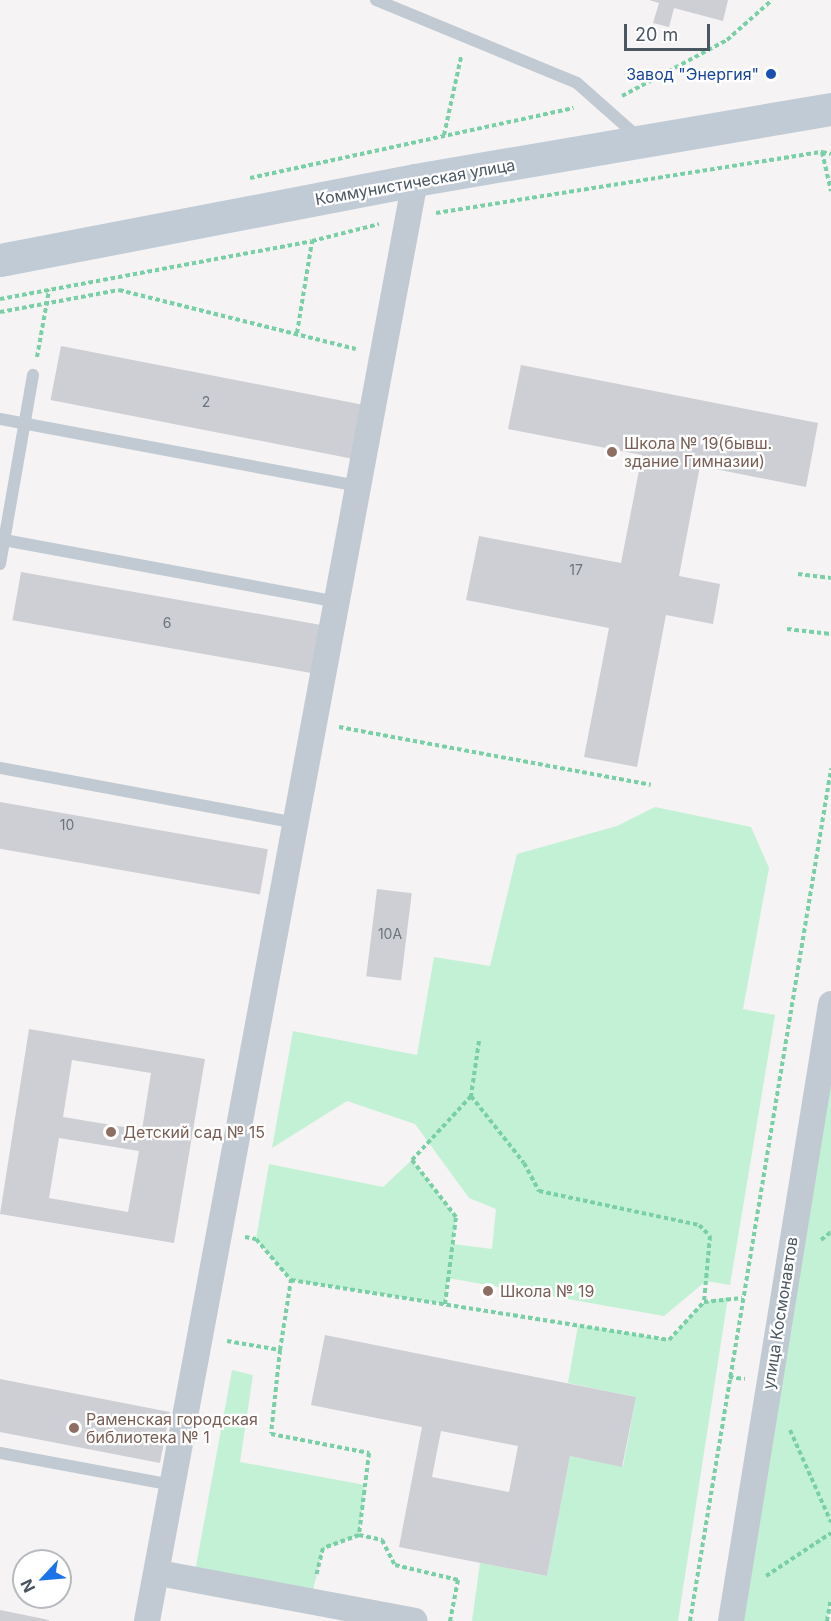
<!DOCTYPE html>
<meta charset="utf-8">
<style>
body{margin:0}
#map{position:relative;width:831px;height:1621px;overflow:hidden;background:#f5f3f3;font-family:Inter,sans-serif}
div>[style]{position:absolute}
.green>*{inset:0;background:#c3f1d5}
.building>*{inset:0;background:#cdcfd5;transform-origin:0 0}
.path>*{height:4px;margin-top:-2px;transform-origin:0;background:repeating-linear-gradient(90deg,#7ad0a6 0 4.5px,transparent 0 7.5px)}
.lane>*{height:12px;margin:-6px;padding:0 6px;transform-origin:6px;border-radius:6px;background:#c1cad2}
.street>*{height:26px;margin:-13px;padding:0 13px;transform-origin:13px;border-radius:13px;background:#c1cad2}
.secondary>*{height:33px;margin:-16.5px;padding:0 16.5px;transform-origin:16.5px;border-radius:16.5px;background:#c1cbd6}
.dots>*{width:16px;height:16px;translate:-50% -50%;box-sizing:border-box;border:3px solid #fff;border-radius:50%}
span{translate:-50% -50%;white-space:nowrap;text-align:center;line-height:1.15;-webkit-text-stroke:4.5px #fff;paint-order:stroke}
.number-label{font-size:14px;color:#6b747e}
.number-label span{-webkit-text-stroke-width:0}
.transit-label{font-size:16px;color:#164399}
.right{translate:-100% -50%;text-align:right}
.street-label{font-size:16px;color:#4a5661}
.education-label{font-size:16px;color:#785e54}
.left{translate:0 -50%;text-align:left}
.north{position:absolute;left:12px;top:1549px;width:60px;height:60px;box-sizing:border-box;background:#fff;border:2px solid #b7bbc0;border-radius:50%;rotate:244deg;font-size:16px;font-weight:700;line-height:24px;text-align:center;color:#4a5661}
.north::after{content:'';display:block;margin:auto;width:21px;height:27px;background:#1a73e8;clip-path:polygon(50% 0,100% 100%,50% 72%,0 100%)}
.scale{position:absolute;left:624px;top:24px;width:86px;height:27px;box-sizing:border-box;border:3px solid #4a5661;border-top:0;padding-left:8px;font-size:18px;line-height:21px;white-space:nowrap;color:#4a5661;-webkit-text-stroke:4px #fff;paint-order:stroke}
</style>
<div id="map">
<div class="green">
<div style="clip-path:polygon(655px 807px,751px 827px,769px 868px,743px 1009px,775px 1015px,730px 1285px,706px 1281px,664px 1316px,448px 1278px,445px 1304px,291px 1280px,256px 1239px,269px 1164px,383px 1187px,412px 1160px,456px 1217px,453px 1244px,492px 1249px,496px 1209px,469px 1198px,415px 1124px,347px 1101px,272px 1148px,293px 1031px,417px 1055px,434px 957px,490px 966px,517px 854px,617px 826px)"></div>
<div style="clip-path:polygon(831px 1008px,831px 1599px,827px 1621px,731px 1621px)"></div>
<div style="clip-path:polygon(728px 1297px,678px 1621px,472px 1621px,480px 1563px,547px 1576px,570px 1456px,623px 1466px,636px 1397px,568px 1383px,578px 1325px,669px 1340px,704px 1302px)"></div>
<div style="clip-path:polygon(232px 1370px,253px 1375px,240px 1462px,365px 1485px,359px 1535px,323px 1549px,310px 1602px,194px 1577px)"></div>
</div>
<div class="building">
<div style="clip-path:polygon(649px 0,728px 0,723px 21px,674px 8px,669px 27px,653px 23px,659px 3px)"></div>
<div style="left:61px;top:346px;width:306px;height:55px;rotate:11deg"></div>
<div style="clip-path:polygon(521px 365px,818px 423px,806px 487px,700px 466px,679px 576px,720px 584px,713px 624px,666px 615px,637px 767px,584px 757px,609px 628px,466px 600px,479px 536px,621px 563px,642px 455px,508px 429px)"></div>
<div style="left:21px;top:572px;width:306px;height:49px;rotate:10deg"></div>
<div style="left:0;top:802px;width:272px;height:46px;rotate:10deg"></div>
<div style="left:377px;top:889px;width:35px;height:88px;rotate:7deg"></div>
<div style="clip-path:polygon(evenodd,29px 1029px,205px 1059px,174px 1243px,0 1214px,29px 1029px,72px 1060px,151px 1073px,142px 1130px,63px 1117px,72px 1060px,29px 1029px,59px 1138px,139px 1151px,128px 1212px,49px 1198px,59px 1138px)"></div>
<div style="clip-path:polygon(evenodd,325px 1335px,636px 1397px,622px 1467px,570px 1456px,547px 1576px,399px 1547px,422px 1427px,311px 1405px,325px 1335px,441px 1431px,518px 1446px,509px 1492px,432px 1477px,441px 1431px)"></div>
<div style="left:0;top:1379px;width:173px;height:52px;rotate:11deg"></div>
<div style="clip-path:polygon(0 1610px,49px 1620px,49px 1621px,0 1621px)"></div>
</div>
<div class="path">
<div style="left:622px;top:96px;width:119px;rotate:-28.1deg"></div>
<div style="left:727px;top:40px;width:60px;rotate:-41.6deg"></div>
<div style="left:444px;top:135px;width:80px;rotate:-77.7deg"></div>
<div style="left:822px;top:152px;width:40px;rotate:77deg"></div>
<div style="left:250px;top:178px;width:331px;rotate:-12.2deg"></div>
<div style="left:436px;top:213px;width:391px;rotate:-9deg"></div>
<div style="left:822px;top:152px;width:9px;rotate:13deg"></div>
<div style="left:0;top:299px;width:317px;rotate:-10.5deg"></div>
<div style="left:312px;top:241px;width:69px;rotate:-14.2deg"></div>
<div style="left:0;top:312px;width:121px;rotate:-10.5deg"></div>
<div style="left:119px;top:290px;width:244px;rotate:14deg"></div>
<div style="left:297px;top:333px;width:93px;rotate:-80.7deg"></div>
<div style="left:37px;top:357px;width:68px;rotate:-79.8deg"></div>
<div style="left:798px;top:574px;width:33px;rotate:7deg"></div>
<div style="left:787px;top:629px;width:44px;rotate:6.5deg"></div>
<div style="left:339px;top:727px;width:317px;rotate:10.5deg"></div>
<div style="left:479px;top:1041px;width:56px;rotate:98.3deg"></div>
<div style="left:471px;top:1096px;width:85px;rotate:51.7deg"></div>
<div style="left:524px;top:1163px;width:32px;rotate:62deg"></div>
<div style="left:539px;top:1191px;width:164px;rotate:12deg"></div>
<div style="left:699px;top:1225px;width:16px;rotate:45deg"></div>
<div style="left:710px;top:1236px;width:66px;rotate:95.2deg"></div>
<div style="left:245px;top:1237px;width:11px;rotate:10deg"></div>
<div style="left:256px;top:1239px;width:54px;rotate:49.5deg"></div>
<div style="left:821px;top:1240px;width:13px;rotate:-39deg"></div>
<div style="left:445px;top:1304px;width:88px;rotate:-82.8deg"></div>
<div style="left:456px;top:1217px;width:72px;rotate:-127.7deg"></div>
<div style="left:412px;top:1160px;width:87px;rotate:-47.3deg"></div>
<div style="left:227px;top:1341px;width:54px;rotate:9.6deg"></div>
<div style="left:280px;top:1350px;width:71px;rotate:-81.1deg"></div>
<div style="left:291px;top:1280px;width:383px;rotate:9deg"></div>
<div style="left:669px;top:1340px;width:52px;rotate:-47.4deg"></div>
<div style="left:704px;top:1302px;width:38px;rotate:-6deg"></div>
<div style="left:280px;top:1350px;width:84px;rotate:96.1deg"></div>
<div style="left:271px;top:1434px;width:100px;rotate:11deg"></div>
<div style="left:369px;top:1453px;width:83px;rotate:97deg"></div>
<div style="left:359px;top:1535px;width:38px;rotate:160deg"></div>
<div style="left:323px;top:1548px;width:30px;rotate:104deg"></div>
<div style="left:729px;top:1377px;width:16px;rotate:7deg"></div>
<div style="left:790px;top:1430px;width:101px;rotate:66deg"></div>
<div style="left:359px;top:1535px;width:24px;rotate:12deg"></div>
<div style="left:382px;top:1540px;width:28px;rotate:63deg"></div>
<div style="left:395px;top:1565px;width:65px;rotate:13.4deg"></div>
<div style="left:458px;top:1580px;width:42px;rotate:101deg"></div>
<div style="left:766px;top:1576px;width:78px;rotate:-33.5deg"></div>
<div style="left:690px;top:1621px;width:864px;rotate:-80.6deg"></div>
<div style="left:827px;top:1621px;width:22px;rotate:-80deg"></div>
</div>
<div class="lane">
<div style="left:376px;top:0;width:217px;rotate:22.4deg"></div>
<div style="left:577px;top:83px;width:81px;rotate:41.5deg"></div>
<div style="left:0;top:419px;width:365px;rotate:10.6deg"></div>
<div style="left:4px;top:540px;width:339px;rotate:10.5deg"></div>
<div style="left:0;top:564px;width:192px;rotate:-80.1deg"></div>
<div style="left:0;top:768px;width:302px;rotate:10.5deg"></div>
<div style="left:0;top:1453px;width:176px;rotate:10.5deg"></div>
</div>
<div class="street">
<div style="left:159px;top:1573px;width:260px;rotate:10.6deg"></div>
<div style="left:147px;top:1621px;width:1466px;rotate:-79.46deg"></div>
<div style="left:731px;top:1621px;width:625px;rotate:-80.79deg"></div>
</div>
<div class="secondary">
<div style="left:0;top:260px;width:423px;rotate:-10.9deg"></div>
<div style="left:415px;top:180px;width:422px;rotate:-9.7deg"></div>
</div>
<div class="dots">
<div style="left:771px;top:74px;background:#1a4fb4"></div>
<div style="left:612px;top:452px;background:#8d6e63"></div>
<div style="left:111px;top:1132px;background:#8d6e63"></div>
<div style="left:488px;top:1291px;background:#8d6e63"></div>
<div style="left:74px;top:1428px;background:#8d6e63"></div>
</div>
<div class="number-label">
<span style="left:206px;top:402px">2</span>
<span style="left:576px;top:570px">17</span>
<span style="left:167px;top:623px">6</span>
<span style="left:67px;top:825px">10</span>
<span style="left:390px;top:934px">10А</span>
</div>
<div class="transit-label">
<span class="right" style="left:759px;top:74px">Завод "Энергия"</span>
</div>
<div class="street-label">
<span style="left:415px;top:182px;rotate:-10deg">Коммунистическая улица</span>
<span style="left:780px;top:1313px;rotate:-81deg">улица Космонавтов</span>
</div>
<div class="education-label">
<span class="left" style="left:624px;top:452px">Школа № 19(бывш.<br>здание Гимназии)</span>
<span class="left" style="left:123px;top:1132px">Детский сад № 15</span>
<span class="left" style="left:500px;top:1291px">Школа № 19</span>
<span class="left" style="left:86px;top:1428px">Раменская городская<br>библиотека № 1</span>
</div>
<div class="north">N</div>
<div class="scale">20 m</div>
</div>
